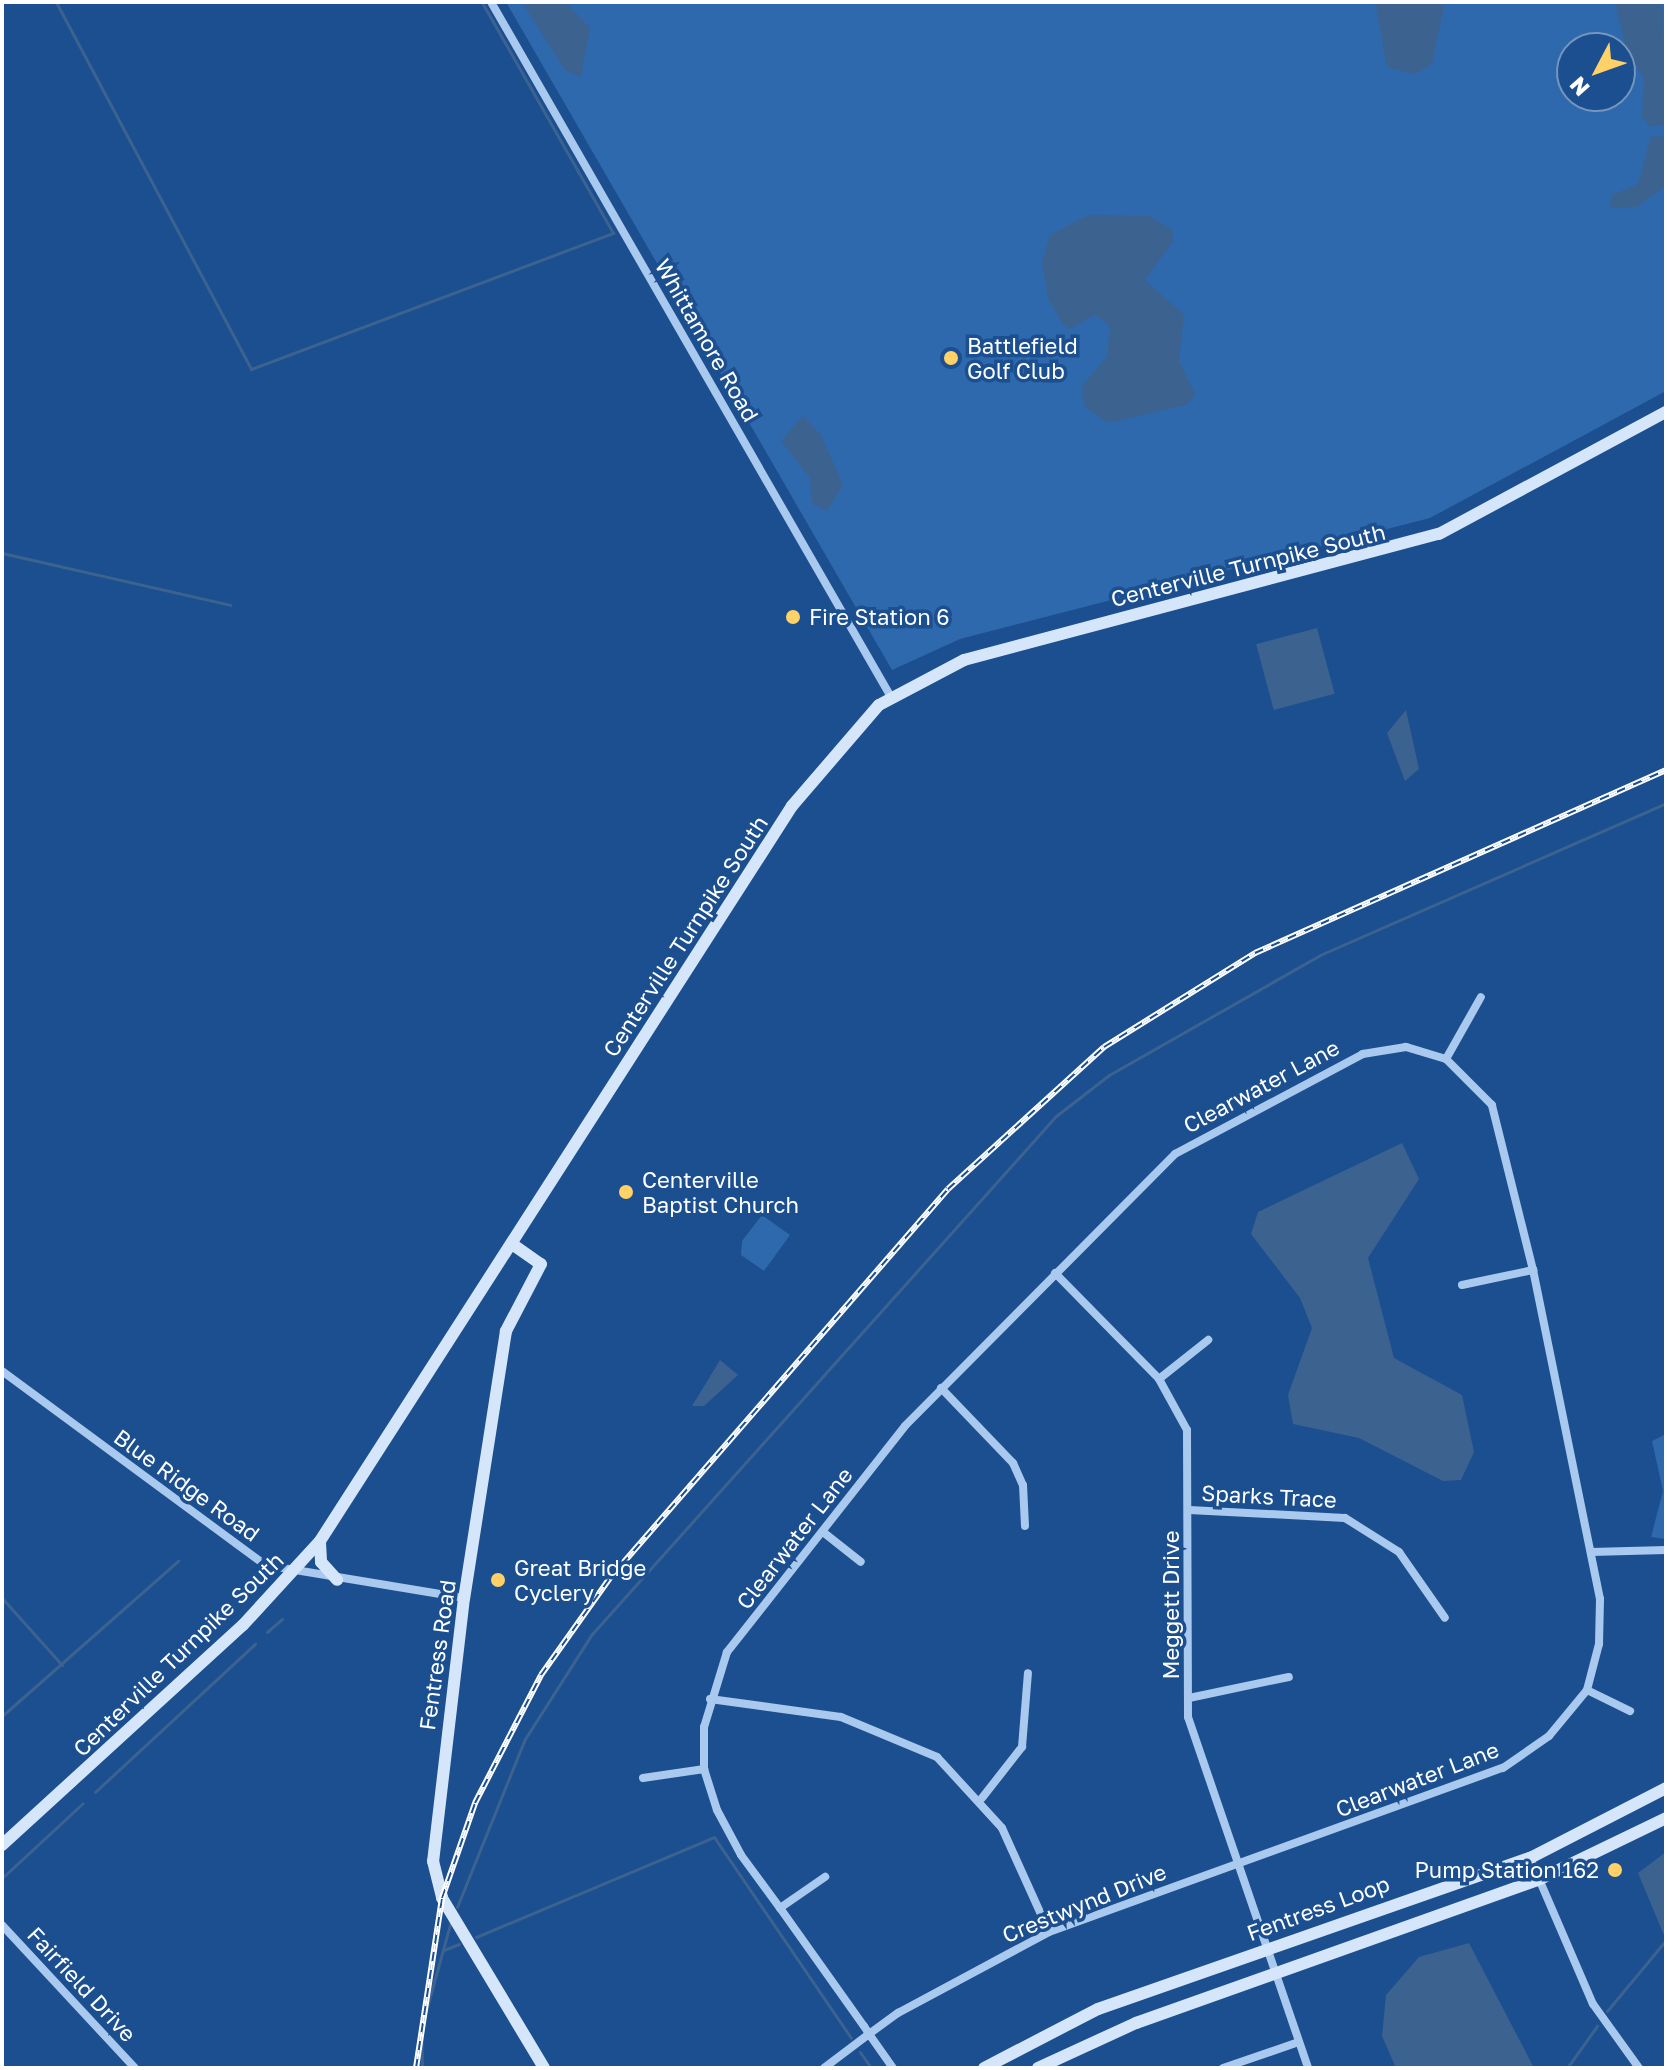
<!DOCTYPE html>
<style>
body{margin:0}
#map{position:relative;width:1668px;height:2070px;overflow:hidden;background:#1b4f8f;font-family:"Golos Text",sans-serif}
div>[style]{position:absolute}
.green>*{inset:0;background:#2e69ad}
.water>*{inset:0;background:#3c6290;transform-origin:0 0}
.stream>*{height:3px;margin:-1.5px;padding:0 1.5px;transform-origin:1.5px;border-radius:1.5px;background:#3c6290}
.street>*{height:8px;margin:-4px;padding:0 4px;transform-origin:4px;border-radius:4px;background:#a9c9ee}
.secondary>*{height:12px;margin:-6px;padding:0 6px;transform-origin:6px;border-radius:6px;background:#d6e6fa}
.rail>*{height:6px;margin-top:-3px;transform-origin:0;background:repeating-linear-gradient(90deg,#1b4f8f 0 9px,#fff 0 18px);box-sizing:border-box;border-block:2px solid #fff}
.dots>*{width:22px;height:22px;translate:-50% -50%;box-sizing:border-box;border:4px solid #1b4f8f;border-radius:50%}
span{translate:-50% -50%;white-space:nowrap;text-align:center;line-height:1.15;-webkit-text-stroke:7px #1b4f8f;paint-order:stroke}
.street-label{font-size:22px;color:#fff}
.poi-label{font-size:22px;color:#fff}
.left{translate:0 -50%;text-align:left}
.right{translate:-100% -50%;text-align:right}
.frame{position:absolute;inset:0;border:4px solid #fff;pointer-events:none}
.north{position:absolute;left:1556px;top:32px;width:80px;height:80px;box-sizing:border-box;background:#1b4f8f;border:2px solid #7695bc;border-radius:50%;rotate:229deg;font-size:22px;font-weight:700;line-height:32px;text-align:center;color:#fff}
.north::after{content:'';display:block;margin:auto;width:28px;height:36px;background:#ffd166;clip-path:polygon(50% 0,100% 100%,50% 72%,0 100%)}
</style>
<div id="map">
<div class="green">
<div style="clip-path:polygon(evenodd,506px 2px,1666px 2px,1666px 391px,1430px 518px,960px 639px,892px 670px,506px 2px,1572px 48px,1620px 48px,1620px 96px,1572px 96px,1572px 48px)"></div>
<div style="clip-path:polygon(762px 1215px,790px 1235px,764px 1271px,741px 1255px,742px 1241px)"></div>
<div style="clip-path:polygon(1666px 1434px,1666px 1539px,1651px 1537px,1663px 1491px,1652px 1441px)"></div>
</div>
<div class="water">
<div style="clip-path:polygon(522px 2px,566px 2px,590px 28px,581px 77px,565px 70px)"></div>
<div style="clip-path:polygon(1375px 2px,1445px 2px,1432px 64px,1416px 74px,1387px 67px)"></div>
<div style="clip-path:polygon(1662px 2px,1666px 124px,1650px 127px,1642px 116px,1644px 79px,1626px 48px,1615px 3px)"></div>
<div style="clip-path:polygon(1651px 136px,1666px 137px,1663px 188px,1637px 207px,1610px 208px,1612px 195px,1638px 184px)"></div>
<div style="clip-path:polygon(1088px 215px,1148px 216px,1172px 229px,1173px 241px,1145px 280px,1184px 315px,1179px 361px,1196px 395px,1186px 405px,1108px 423px,1085px 407px,1081px 387px,1107px 357px,1110px 326px,1095px 315px,1070px 329px,1062px 323px,1048px 298px,1042px 262px,1050px 235px)"></div>
<div style="clip-path:polygon(803px 416px,821px 435px,843px 485px,827px 511px,812px 504px,810px 478px,781px 441px)"></div>
<div style="left:1317px;top:628px;width:68px;height:63px;rotate:75deg"></div>
<div style="clip-path:polygon(1406px 710px,1419px 769px,1405px 781px,1387px 733px)"></div>
<div style="clip-path:polygon(1402px 1143px,1419px 1179px,1368px 1258px,1394px 1358px,1462px 1395px,1474px 1452px,1461px 1480px,1443px 1481px,1359px 1438px,1293px 1424px,1288px 1395px,1312px 1328px,1300px 1298px,1251px 1234px,1258px 1212px)"></div>
<div style="clip-path:polygon(720px 1360px,738px 1375px,704px 1406px,692px 1406px)"></div>
<div style="clip-path:polygon(1666px 1852px,1666px 1940px,1638px 1873px)"></div>
<div style="clip-path:polygon(1469px 1943px,1534px 2068px,1396px 2068px,1382px 2036px,1386px 1995px,1419px 1957px)"></div>
</div>
<div class="stream">
<div style="left:56px;top:2px;width:416px;rotate:62deg"></div>
<div style="left:251px;top:369px;width:387px;rotate:-20.6deg"></div>
<div style="left:613px;top:233px;width:266px;rotate:-119.6deg"></div>
<div style="left:2px;top:553px;width:234px;rotate:12.8deg"></div>
<div style="left:2px;top:1598px;width:90px;rotate:48.2deg"></div>
<div style="left:267px;top:1632px;width:20px;rotate:-41deg"></div>
<div style="left:2px;top:1716px;width:235px;rotate:-41.4deg"></div>
<div style="left:95px;top:1792px;width:218px;rotate:-42.8deg"></div>
<div style="left:2px;top:1878px;width:110px;rotate:-42.8deg"></div>
<div style="left:457px;top:1907px;width:181px;rotate:-68deg"></div>
<div style="left:525px;top:1739px;width:125px;rotate:-57.5deg"></div>
<div style="left:592px;top:1634px;width:695px;rotate:-48.15deg"></div>
<div style="left:1056px;top:1116px;width:67px;rotate:-37.7deg"></div>
<div style="left:1109px;top:1075px;width:243px;rotate:-29.6deg"></div>
<div style="left:1320px;top:955px;width:378px;rotate:-23.7deg"></div>
<div style="left:476px;top:1937px;width:258px;rotate:-22.8deg"></div>
<div style="left:714px;top:1837px;width:243px;rotate:55.7deg"></div>
<div style="left:444px;top:1950px;width:16px;rotate:-22deg"></div>
<div style="left:1607px;top:2011px;width:92px;rotate:-50.3deg"></div>
<div style="left:860px;top:2052px;width:19px;rotate:55deg"></div>
<div style="left:422px;top:2068px;width:39px;rotate:-91deg"></div>
<div style="left:421px;top:2029px;width:112px;rotate:-74.5deg"></div>
<div style="left:1567px;top:2068px;width:52px;rotate:-54.5deg"></div>
</div>
<div class="street">
<div style="left:491px;top:2px;width:802px;rotate:60.08deg"></div>
<div style="left:1446px;top:1059px;width:71px;rotate:-60.6deg"></div>
<div style="left:1055px;top:1273px;width:148px;rotate:45.5deg"></div>
<div style="left:1159px;top:1379px;width:58px;rotate:61.2deg"></div>
<div style="left:1187px;top:1430px;width:287px;rotate:89.8deg"></div>
<div style="left:1188px;top:1717px;width:371px;rotate:71.1deg"></div>
<div style="left:1462px;top:1285px;width:73px;rotate:-11.9deg"></div>
<div style="left:2px;top:1371px;width:327px;rotate:36.4deg"></div>
<div style="left:265px;top:1565px;width:202px;rotate:9.4deg"></div>
<div style="left:1159px;top:1379px;width:63px;rotate:-38.5deg"></div>
<div style="left:941px;top:1388px;width:104px;rotate:46.2deg"></div>
<div style="left:1013px;top:1463px;width:24px;rotate:66deg"></div>
<div style="left:1023px;top:1485px;width:41px;rotate:87.2deg"></div>
<div style="left:1189px;top:1510px;width:156px;rotate:2.9deg"></div>
<div style="left:1345px;top:1518px;width:64px;rotate:32.2deg"></div>
<div style="left:1399px;top:1552px;width:80px;rotate:55.1deg"></div>
<div style="left:823px;top:1532px;width:48px;rotate:38.3deg"></div>
<div style="left:1591px;top:1552px;width:75px;rotate:-1.5deg"></div>
<div style="left:1587px;top:1690px;width:48px;rotate:26deg"></div>
<div style="left:1189px;top:1698px;width:102px;rotate:-11.9deg"></div>
<div style="left:710px;top:1699px;width:132px;rotate:7.8deg"></div>
<div style="left:841px;top:1717px;width:104px;rotate:22.6deg"></div>
<div style="left:937px;top:1757px;width:96px;rotate:47.5deg"></div>
<div style="left:1002px;top:1828px;width:114px;rotate:65.7deg"></div>
<div style="left:643px;top:1778px;width:62px;rotate:-8.4deg"></div>
<div style="left:982px;top:1798px;width:65px;rotate:-51.9deg"></div>
<div style="left:1022px;top:1747px;width:74px;rotate:-85.4deg"></div>
<div style="left:1530px;top:1858px;width:159px;rotate:66.7deg"></div>
<div style="left:1593px;top:2004px;width:79px;rotate:54.3deg"></div>
<div style="left:780px;top:1908px;width:55px;rotate:-34.6deg"></div>
<div style="left:2px;top:1925px;width:195px;rotate:47.1deg"></div>
<div style="left:824px;top:2068px;width:56px;rotate:-37.1deg"></div>
<div style="left:869px;top:2034px;width:36px;rotate:-36deg"></div>
<div style="left:898px;top:2013px;width:171px;rotate:-28.2deg"></div>
<div style="left:1049px;top:1932px;width:483px;rotate:-19.9deg"></div>
<div style="left:1503px;top:1768px;width:56px;rotate:-34.8deg"></div>
<div style="left:1549px;top:1736px;width:60px;rotate:-50.4deg"></div>
<div style="left:1587px;top:1690px;width:48px;rotate:-75.4deg"></div>
<div style="left:1599px;top:1644px;width:45px;rotate:-88.7deg"></div>
<div style="left:1600px;top:1599px;width:336px;rotate:-101.5deg"></div>
<div style="left:1533px;top:1270px;width:170px;rotate:-104deg"></div>
<div style="left:1492px;top:1105px;width:65px;rotate:-135deg"></div>
<div style="left:1446px;top:1059px;width:42px;rotate:-163.3deg"></div>
<div style="left:1406px;top:1047px;width:44px;rotate:170.8deg"></div>
<div style="left:1363px;top:1054px;width:213px;rotate:152deg"></div>
<div style="left:1175px;top:1154px;width:383px;rotate:134.8deg"></div>
<div style="left:905px;top:1426px;width:288px;rotate:128.2deg"></div>
<div style="left:727px;top:1652px;width:78px;rotate:107deg"></div>
<div style="left:704px;top:1727px;width:42px;rotate:90deg"></div>
<div style="left:704px;top:1769px;width:43px;rotate:72.4deg"></div>
<div style="left:717px;top:1810px;width:51px;rotate:61.9deg"></div>
<div style="left:741px;top:1855px;width:66px;rotate:53.7deg"></div>
<div style="left:780px;top:1908px;width:145px;rotate:54.6deg"></div>
<div style="left:864px;top:2026px;width:9px;rotate:58deg"></div>
<div style="left:869px;top:2034px;width:42px;rotate:54.8deg"></div>
<div style="left:1223px;top:2068px;width:80px;rotate:-18.9deg"></div>
</div>
<div class="secondary">
<div style="left:512px;top:1244px;width:35px;rotate:35deg"></div>
<div style="left:541px;top:1264px;width:76px;rotate:117.6deg"></div>
<div style="left:506px;top:1331px;width:270px;rotate:98.9deg"></div>
<div style="left:464px;top:1598px;width:265px;rotate:96.7deg"></div>
<div style="left:433px;top:1861px;width:38px;rotate:76deg"></div>
<div style="left:442px;top:1898px;width:198px;rotate:59deg"></div>
<div style="left:320px;top:1542px;width:20px;rotate:87deg"></div>
<div style="left:321px;top:1562px;width:24px;rotate:48deg"></div>
<div style="left:2px;top:1845px;width:326px;rotate:-42.4deg"></div>
<div style="left:243px;top:1625px;width:114px;rotate:-47.5deg"></div>
<div style="left:320px;top:1541px;width:874px;rotate:-57.29deg"></div>
<div style="left:792px;top:806px;width:133px;rotate:-49.3deg"></div>
<div style="left:879px;top:705px;width:96px;rotate:-27.9deg"></div>
<div style="left:964px;top:660px;width:491px;rotate:-14.9deg"></div>
<div style="left:1439px;top:534px;width:258px;rotate:-28.3deg"></div>
<div style="left:984px;top:2068px;width:128px;rotate:-27.4deg"></div>
<div style="left:1098px;top:2009px;width:458px;rotate:-19.3deg"></div>
<div style="left:1530px;top:1858px;width:153px;rotate:-27.2deg"></div>
<div style="left:1038px;top:2068px;width:108px;rotate:-24.7deg"></div>
<div style="left:1136px;top:2023px;width:429px;rotate:-19.6deg"></div>
<div style="left:1540px;top:1879px;width:140px;rotate:-25.8deg"></div>
</div>
<div class="rail">
<div style="left:416px;top:2068px;width:172px;rotate:-81.3deg"></div>
<div style="left:442px;top:1898px;width:101px;rotate:-70.8deg"></div>
<div style="left:475px;top:1803px;width:144px;rotate:-62.7deg"></div>
<div style="left:541px;top:1675px;width:119px;rotate:-54.6deg"></div>
<div style="left:610px;top:1578px;width:515px;rotate:-49.01deg"></div>
<div style="left:948px;top:1189px;width:211px;rotate:-42.3deg"></div>
<div style="left:1104px;top:1047px;width:178px;rotate:-31.9deg"></div>
<div style="left:1255px;top:953px;width:450px;rotate:-24deg"></div>
</div>
<div class="dots">
<div style="left:951px;top:358px;background:#ffd166"></div>
<div style="left:793px;top:617px;background:#ffd166"></div>
<div style="left:626px;top:1192px;background:#ffd166"></div>
<div style="left:498px;top:1580px;background:#ffd166"></div>
<div style="left:1615px;top:1870px;background:#ffd166"></div>
</div>
<div class="street-label">
<span style="left:707px;top:340px;rotate:60deg">Whittamore Road</span>
<span style="left:1248px;top:565px;rotate:-14deg">Centerville Turnpike South</span>
<span style="left:685px;top:936px;rotate:-57deg">Centerville Turnpike South</span>
<span style="left:1261px;top:1086px;rotate:-28deg">Clearwater Lane</span>
<span style="left:187px;top:1485px;rotate:36deg">Blue Ridge Road</span>
<span style="left:1269px;top:1496px;rotate:3deg">Sparks Trace</span>
<span style="left:794px;top:1538px;rotate:-52deg">Clearwater Lane</span>
<span style="left:1171px;top:1605px;rotate:-90deg">Meggett Drive</span>
<span style="left:178px;top:1654px;rotate:-44deg">Centerville Turnpike South</span>
<span style="left:437px;top:1655px;rotate:-82deg">Fentress Road</span>
<span style="left:1417px;top:1779px;rotate:-21deg">Clearwater Lane</span>
<span style="left:1084px;top:1903px;rotate:-22deg">Crestwynd Drive</span>
<span style="left:1318px;top:1908px;rotate:-20deg">Fentress Loop</span>
<span style="left:82px;top:1984px;rotate:47deg">Fairfield Drive</span>
</div>
<div class="poi-label">
<span class="left" style="left:967px;top:358px">Battlefield<br>Golf Club</span>
<span class="left" style="left:809px;top:617px">Fire Station 6</span>
<span class="left" style="left:642px;top:1192px">Centerville<br>Baptist Church</span>
<span class="left" style="left:514px;top:1580px">Great Bridge<br>Cyclery</span>
<span class="right" style="left:1599px;top:1870px">Pump Station 162</span>
</div>
<div class="frame"></div>
<div class="north">N</div>
</div>
